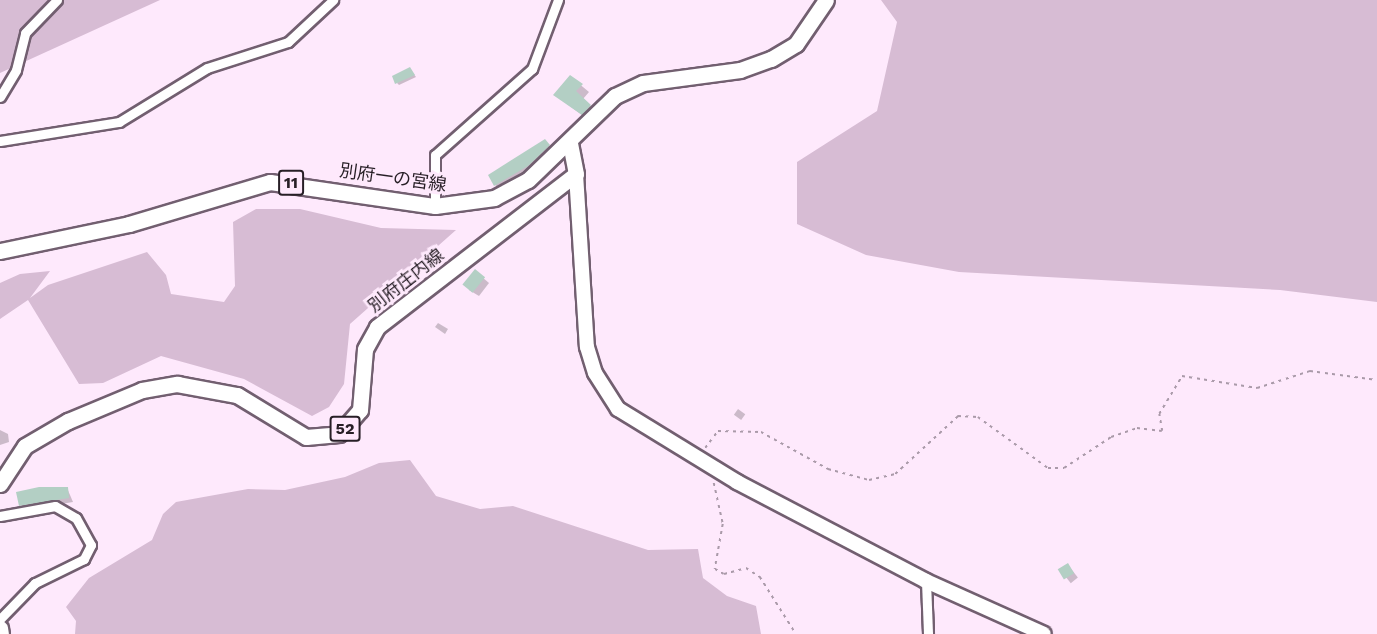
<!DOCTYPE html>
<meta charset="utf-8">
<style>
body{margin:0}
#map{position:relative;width:1377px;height:634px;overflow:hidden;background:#fee9fc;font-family:"Work Sans","Noto Sans JP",sans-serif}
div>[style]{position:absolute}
.green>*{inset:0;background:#d7bcd4}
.shadow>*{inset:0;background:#0003;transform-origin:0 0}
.building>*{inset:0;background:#b3cfc4;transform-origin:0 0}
.path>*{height:1.5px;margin-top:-0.75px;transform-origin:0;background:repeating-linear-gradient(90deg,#aa9aa9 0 3px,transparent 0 7.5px)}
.roads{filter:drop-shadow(2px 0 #725f70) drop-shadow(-2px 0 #725f70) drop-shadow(0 2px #725f70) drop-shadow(0 -2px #725f70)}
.street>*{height:9px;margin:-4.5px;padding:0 4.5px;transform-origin:4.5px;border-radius:4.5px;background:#fff}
.secondary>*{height:14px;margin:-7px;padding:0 7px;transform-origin:7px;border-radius:7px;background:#fff}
.primary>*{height:15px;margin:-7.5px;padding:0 7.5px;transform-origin:7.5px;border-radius:7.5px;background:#fff}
span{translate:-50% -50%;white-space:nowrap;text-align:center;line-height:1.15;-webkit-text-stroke:6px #fee9fc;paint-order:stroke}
.shield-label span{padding:2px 4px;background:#fee9fc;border:2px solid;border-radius:4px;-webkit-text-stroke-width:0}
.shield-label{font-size:16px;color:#271f26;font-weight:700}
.street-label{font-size:18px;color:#271f26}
</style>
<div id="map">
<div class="green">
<div style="clip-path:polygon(0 0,160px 0,0 73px)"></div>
<div style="clip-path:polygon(881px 0,1377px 0,1377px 302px,1280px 290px,959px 272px,866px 255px,797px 224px,797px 162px,877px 111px,897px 22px)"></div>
<div style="clip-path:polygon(256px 209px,300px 209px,381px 228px,456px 230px,350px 324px,344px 384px,329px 407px,312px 416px,244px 379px,161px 356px,103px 383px,79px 384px,28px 300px,0 319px,0 283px,20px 274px,50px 271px,30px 298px,48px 285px,147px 252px,166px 275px,171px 294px,224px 302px,235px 286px,233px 222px)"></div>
<div style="clip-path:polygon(410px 460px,436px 496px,480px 509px,513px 506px,648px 550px,698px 549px,703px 578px,727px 596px,756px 606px,761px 634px,75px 634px,76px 621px,66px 607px,89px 578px,152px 540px,163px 514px,176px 502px,248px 489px,285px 490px,345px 477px,379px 463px)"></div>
</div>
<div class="shadow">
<div style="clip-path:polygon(410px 69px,416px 77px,399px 85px,397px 83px)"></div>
<div style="clip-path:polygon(571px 77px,589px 92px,583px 99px,597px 113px,590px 121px,555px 95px)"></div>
<div style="clip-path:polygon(545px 141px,553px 150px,532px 170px,500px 189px,495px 185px)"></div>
<div style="clip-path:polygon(475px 271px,489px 283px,479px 296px,469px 290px)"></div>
<div style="clip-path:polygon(438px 323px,448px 329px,445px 334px,435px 327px)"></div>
<div style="left:738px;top:409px;width:9px;height:7px;rotate:36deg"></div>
<div style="clip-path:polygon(0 430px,8px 434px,9px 442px,0 445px)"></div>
<div style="clip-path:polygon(67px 488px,73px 502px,25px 510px,21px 505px)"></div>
<div style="left:1068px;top:565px;width:16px;height:9px;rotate:52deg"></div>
</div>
<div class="building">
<div style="clip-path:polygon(410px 67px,415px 75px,395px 84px,392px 76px)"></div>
<div style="clip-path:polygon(570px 75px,583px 84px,576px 91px,591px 105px,582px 115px,553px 95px)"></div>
<div style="clip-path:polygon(545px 139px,550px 145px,528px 166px,494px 186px,488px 175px)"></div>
<div style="left:475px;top:269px;width:13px;height:20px;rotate:39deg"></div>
<div style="clip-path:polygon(39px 487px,68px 487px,69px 498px,19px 506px,16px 492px)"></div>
<div style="left:1068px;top:563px;width:12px;height:12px;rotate:59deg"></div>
</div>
<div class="path">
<div style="left:705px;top:448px;width:21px;rotate:-53deg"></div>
<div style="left:718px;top:431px;width:43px;rotate:1.3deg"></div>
<div style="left:761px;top:432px;width:77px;rotate:28.9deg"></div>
<div style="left:828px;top:469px;width:42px;rotate:15deg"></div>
<div style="left:869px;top:480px;width:27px;rotate:-13deg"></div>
<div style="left:895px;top:474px;width:86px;rotate:-42.6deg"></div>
<div style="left:958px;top:416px;width:20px;rotate:3deg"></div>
<div style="left:978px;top:417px;width:87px;rotate:36.1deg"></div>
<div style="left:1048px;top:468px;width:16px"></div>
<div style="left:1064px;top:468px;width:56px;rotate:-33.4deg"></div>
<div style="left:1111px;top:437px;width:28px;rotate:-19deg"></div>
<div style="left:1137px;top:428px;width:25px;rotate:7deg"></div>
<div style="left:1162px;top:431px;width:17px;rotate:-100deg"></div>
<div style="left:1159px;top:414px;width:44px;rotate:-58.8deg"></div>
<div style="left:1182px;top:376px;width:76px;rotate:9.1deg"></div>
<div style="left:1257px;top:388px;width:56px;rotate:-17.8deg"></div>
<div style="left:1310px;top:371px;width:68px;rotate:7.7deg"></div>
<div style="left:714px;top:483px;width:42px;rotate:77.6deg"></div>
<div style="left:723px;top:524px;width:46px;rotate:100.1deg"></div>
<div style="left:715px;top:569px;width:10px;rotate:29deg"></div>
<div style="left:724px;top:574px;width:23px;rotate:-15deg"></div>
<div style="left:746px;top:568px;width:17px;rotate:33deg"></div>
<div style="left:760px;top:577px;width:67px;rotate:57.7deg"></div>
</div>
<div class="roads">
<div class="street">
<div style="left:0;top:97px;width:31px;rotate:-59deg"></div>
<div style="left:16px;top:70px;width:38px;rotate:-76deg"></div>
<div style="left:25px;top:33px;width:46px;rotate:-45.9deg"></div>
<div style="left:0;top:141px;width:121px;rotate:-9.1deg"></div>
<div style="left:119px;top:122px;width:103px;rotate:-31.5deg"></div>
<div style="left:207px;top:68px;width:85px;rotate:-17.8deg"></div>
<div style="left:288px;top:42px;width:62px;rotate:-43deg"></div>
<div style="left:435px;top:206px;width:51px;rotate:-90deg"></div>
<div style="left:435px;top:155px;width:130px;rotate:-41.6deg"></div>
<div style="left:532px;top:69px;width:74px;rotate:-69.4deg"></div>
<div style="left:0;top:516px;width:56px;rotate:-10.3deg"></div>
<div style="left:55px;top:506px;width:24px;rotate:30deg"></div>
<div style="left:76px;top:518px;width:31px;rotate:61deg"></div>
<div style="left:91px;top:545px;width:16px;rotate:117deg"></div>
<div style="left:84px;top:559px;width:55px;rotate:153.9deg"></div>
<div style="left:35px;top:583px;width:50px;rotate:134.2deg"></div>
<div style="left:926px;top:581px;width:53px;rotate:87.8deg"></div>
</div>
<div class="secondary">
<div style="left:576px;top:174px;width:173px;rotate:86.4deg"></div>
<div style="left:587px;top:347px;width:27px;rotate:73deg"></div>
<div style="left:595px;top:373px;width:43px;rotate:57.4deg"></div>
<div style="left:618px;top:409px;width:140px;rotate:31.5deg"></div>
<div style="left:737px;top:482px;width:213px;rotate:27.6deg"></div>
<div style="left:926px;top:581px;width:129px;rotate:24.2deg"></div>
</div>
<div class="primary">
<div style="left:0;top:251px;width:132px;rotate:-11.8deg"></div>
<div style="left:129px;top:224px;width:147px;rotate:-16.6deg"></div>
<div style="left:270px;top:182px;width:167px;rotate:8.3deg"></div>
<div style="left:435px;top:206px;width:60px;rotate:-7.7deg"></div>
<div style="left:494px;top:198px;width:38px;rotate:-28deg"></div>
<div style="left:528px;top:180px;width:121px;rotate:-44deg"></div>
<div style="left:615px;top:96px;width:31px;rotate:-25deg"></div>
<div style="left:643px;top:83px;width:98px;rotate:-7.6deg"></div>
<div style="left:740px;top:70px;width:33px;rotate:-20deg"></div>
<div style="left:771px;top:59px;width:29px;rotate:-31deg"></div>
<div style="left:796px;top:44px;width:53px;rotate:-55.7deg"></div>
<div style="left:0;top:484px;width:45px;rotate:-56.7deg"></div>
<div style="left:25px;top:446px;width:50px;rotate:-30.2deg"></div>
<div style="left:68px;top:421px;width:80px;rotate:-22.7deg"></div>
<div style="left:142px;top:390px;width:36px;rotate:-10deg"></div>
<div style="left:177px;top:384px;width:61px;rotate:10.4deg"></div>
<div style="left:237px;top:395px;width:81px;rotate:31.3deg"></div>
<div style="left:306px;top:437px;width:33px;rotate:-5deg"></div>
<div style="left:339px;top:434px;width:32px;rotate:-49deg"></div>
<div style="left:360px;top:410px;width:61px;rotate:-85.3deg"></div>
<div style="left:365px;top:349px;width:25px;rotate:-61deg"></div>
<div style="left:377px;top:327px;width:251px;rotate:-37.6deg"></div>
<div style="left:576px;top:174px;width:33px;rotate:-101deg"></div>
<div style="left:0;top:628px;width:6px;rotate:81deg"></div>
</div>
</div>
<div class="shield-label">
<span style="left:291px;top:183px">11</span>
<span style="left:345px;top:429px">52</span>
</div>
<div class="street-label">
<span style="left:393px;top:178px;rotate:8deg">別府一の宮線</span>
<span style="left:406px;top:281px;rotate:-38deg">別府庄内線</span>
</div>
</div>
